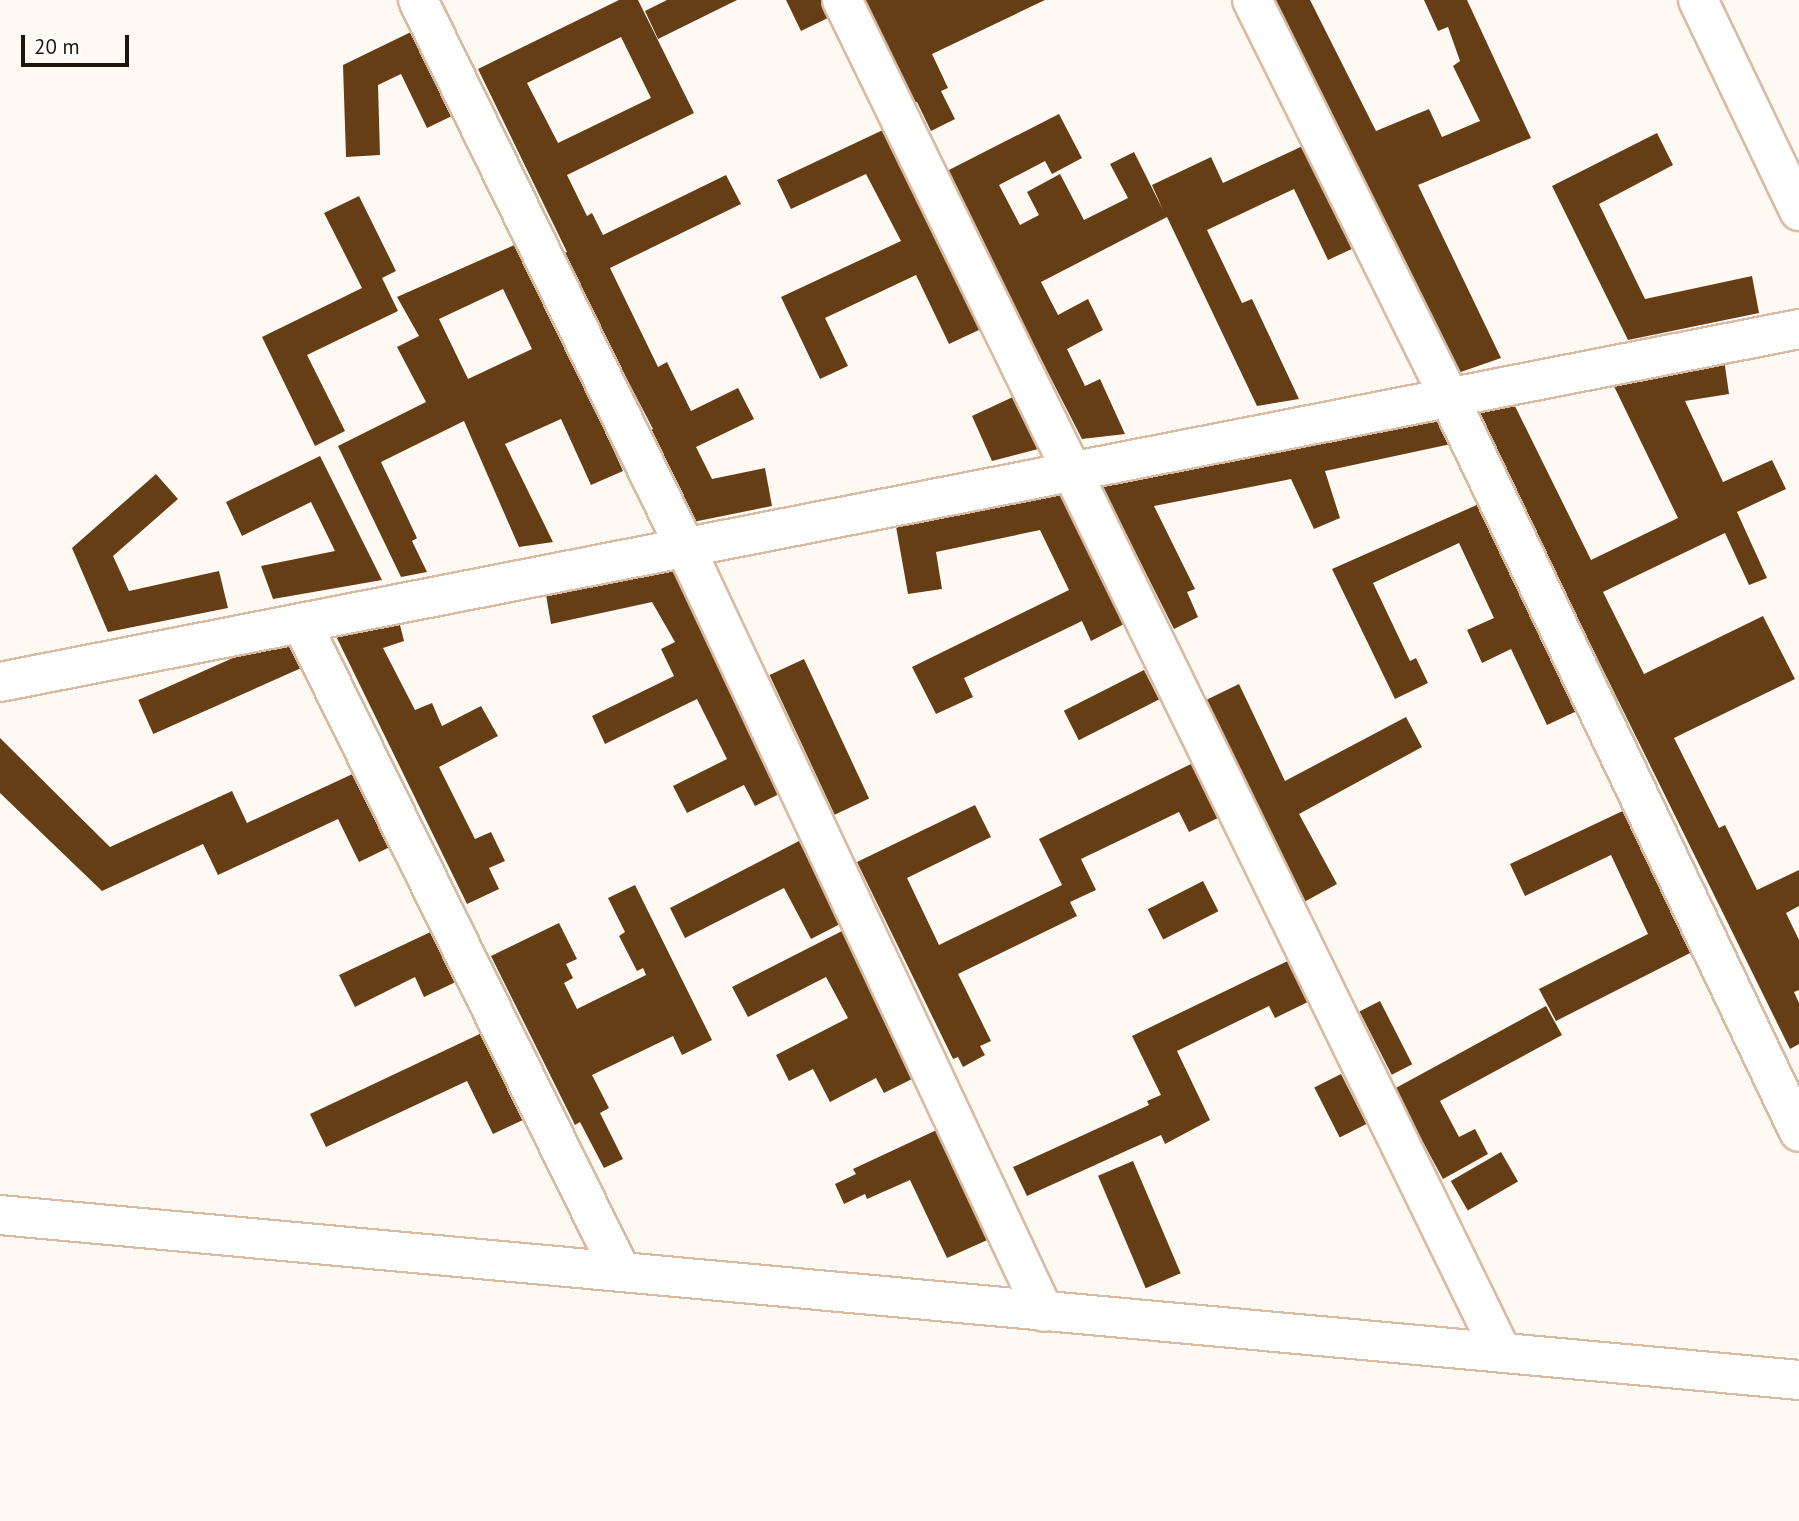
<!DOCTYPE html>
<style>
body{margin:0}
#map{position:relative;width:1799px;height:1521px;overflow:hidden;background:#fff9f3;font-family:"PT Sans",sans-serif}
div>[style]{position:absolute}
.building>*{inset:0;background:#663e16;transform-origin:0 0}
.roads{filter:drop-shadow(2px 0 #d8bba3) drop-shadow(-2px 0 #d8bba3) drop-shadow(0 2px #d8bba3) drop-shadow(0 -2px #d8bba3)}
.street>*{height:38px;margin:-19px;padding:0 19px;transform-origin:19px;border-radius:19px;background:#fff}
span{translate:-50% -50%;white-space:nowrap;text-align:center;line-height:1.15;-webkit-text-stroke:7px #fff;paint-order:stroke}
.scale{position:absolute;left:21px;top:35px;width:108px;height:32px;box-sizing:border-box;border:4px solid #1e140b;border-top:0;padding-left:9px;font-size:21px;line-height:24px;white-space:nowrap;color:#1e140b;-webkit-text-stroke:5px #fff;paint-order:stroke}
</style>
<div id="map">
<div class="building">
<div style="clip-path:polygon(evenodd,619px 0,638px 0,694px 113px,567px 175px,587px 216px,592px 213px,603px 235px,726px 175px,741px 204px,610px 268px,658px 367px,667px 362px,691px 411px,738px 388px,754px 419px,696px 447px,712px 479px,765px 468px,772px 506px,693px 522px,650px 431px,653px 429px,562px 254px,567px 252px,478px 69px,619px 0,621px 37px,651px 98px,558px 143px,527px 83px,621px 37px)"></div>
<div style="clip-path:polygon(667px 0,737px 0,658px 39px,645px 11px)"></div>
<div style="clip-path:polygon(786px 0,824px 0,832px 16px,801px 31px)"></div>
<div style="clip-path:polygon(860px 0,1045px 0,932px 54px,948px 88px,941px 91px,955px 119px,931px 131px,917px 102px,910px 105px)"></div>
<div style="clip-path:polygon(1273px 0,1310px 0,1376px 131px,1429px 109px,1442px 137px,1480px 121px,1453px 66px,1460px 61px,1448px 27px,1438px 31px,1424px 0,1467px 0,1531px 138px,1418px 185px,1501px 358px,1455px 374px)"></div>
<div style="clip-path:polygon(413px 31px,454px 115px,427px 128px,401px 74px,378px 85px,380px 155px,346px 157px,343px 65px)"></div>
<div style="clip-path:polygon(1059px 114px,1082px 158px,1052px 174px,1045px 161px,999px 185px,1020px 225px,1039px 215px,1027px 192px,1060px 174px,1084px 220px,1128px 198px,1110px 164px,1134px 152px,1163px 210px,1152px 185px,1211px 157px,1223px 183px,1307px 144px,1356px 247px,1328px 260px,1294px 189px,1207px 230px,1242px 303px,1252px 299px,1299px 399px,1257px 406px,1167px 217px,1041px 282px,1058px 315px,1088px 299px,1103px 330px,1067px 349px,1085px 386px,1100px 379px,1125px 434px,1082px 439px,945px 172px)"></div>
<div style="clip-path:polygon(885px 129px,981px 329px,949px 344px,916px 275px,825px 318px,848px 366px,820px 379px,781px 297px,901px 241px,866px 174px,791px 209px,777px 180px)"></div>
<div style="clip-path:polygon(1657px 133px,1673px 165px,1599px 204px,1645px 299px,1752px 276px,1759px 313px,1628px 340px,1552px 186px)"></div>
<div style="clip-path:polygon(359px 196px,396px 271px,382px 278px,398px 311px,307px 355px,345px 431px,315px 446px,262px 337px,362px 288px,324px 213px)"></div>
<div style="clip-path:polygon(evenodd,519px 243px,623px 471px,591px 485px,561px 419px,505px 444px,553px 542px,519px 547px,464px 421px,381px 462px,417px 538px,412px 541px,427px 572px,401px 577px,338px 446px,426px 402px,397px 347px,419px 336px,397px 297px,519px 243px,503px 289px,532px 349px,468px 379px,439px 319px,503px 289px)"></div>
<div style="clip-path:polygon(1724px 359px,1729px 394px,1685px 401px,1723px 482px,1772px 460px,1786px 489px,1737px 512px,1767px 578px,1749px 585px,1725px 533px,1603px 592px,1644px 674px,1763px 616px,1795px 679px,1674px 738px,1719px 828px,1725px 825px,1757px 890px,1799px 870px,1799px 906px,1786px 913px,1799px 940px,1799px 990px,1794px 992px,1799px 1003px,1799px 1044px,1790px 1049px,1473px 406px,1511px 398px,1591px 560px,1678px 518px,1610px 378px)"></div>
<div style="clip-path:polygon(1013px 397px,1038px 449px,992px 461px,972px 416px)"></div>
<div style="clip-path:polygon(1433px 408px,1451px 444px,1325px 471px,1340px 518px,1314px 529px,1291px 479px,1154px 506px,1195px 589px,1187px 592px,1198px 617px,1174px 629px,1097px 476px)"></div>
<div style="clip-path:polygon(320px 456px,382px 580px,273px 599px,261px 566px,335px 551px,311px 502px,242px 536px,226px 502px)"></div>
<div style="clip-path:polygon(156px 474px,178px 499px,113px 556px,129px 591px,219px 571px,228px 608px,108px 632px,72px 548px)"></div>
<div style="clip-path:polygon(1061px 487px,1124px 624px,1091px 641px,1082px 621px,964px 678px,973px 697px,936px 714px,912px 667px,1069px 590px,1040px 530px,936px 552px,942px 589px,908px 594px,895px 521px)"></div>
<div style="clip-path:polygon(1479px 504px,1579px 710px,1547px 725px,1511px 649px,1482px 663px,1467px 630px,1494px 618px,1459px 543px,1373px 583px,1410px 661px,1416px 658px,1428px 683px,1395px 699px,1332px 569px)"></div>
<div style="clip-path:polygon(675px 564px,783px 792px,755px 806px,744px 785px,687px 813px,673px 786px,727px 759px,697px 699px,605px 744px,592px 716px,674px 676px,661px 649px,675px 642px,652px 602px,551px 624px,545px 589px)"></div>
<div style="clip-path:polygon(397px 613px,404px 641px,383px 648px,415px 710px,432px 703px,442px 726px,481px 706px,498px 736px,439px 767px,475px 839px,491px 832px,505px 861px,489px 868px,499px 889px,467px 904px,332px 628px)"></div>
<div style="left:289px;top:633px;width:37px;height:165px;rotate:66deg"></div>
<div style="left:804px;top:659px;width:154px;height:38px;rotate:65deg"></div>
<div style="left:1144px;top:670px;width:33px;height:90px;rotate:63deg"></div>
<div style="clip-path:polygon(1239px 684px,1285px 781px,1406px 717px,1422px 747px,1299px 814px,1337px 884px,1304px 902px,1249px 801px,1204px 701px)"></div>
<div style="clip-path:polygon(0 738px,110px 847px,232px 791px,247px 823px,359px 771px,394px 845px,359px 862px,338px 819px,218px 875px,203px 844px,102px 891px,0 793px)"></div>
<div style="clip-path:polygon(1197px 761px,1224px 815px,1189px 832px,1179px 812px,1081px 859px,1096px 890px,1070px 902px,1077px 916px,958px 974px,991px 1041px,980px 1046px,985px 1055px,963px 1067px,958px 1057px,953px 1059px,857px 862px,975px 805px,991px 837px,907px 878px,939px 945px,1062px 885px,1039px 839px)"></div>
<div style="clip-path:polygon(1629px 808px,1696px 950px,1556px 1021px,1539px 989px,1648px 934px,1611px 855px,1525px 896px,1510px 864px)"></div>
<div style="clip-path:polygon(799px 841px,842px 923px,811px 939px,784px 888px,685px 938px,670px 908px)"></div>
<div style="left:1203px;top:881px;width:34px;height:62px;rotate:63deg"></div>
<div style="clip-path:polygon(635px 885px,712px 1040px,682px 1055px,673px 1036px,592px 1075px,609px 1108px,600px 1113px,623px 1159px,604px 1168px,580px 1122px,575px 1125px,491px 956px,559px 923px,577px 959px,566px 964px,573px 978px,564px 983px,577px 1009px,646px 975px,643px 968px,637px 971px,619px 936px,625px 932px,608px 898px)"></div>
<div style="clip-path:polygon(437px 929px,462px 979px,424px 997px,415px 977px,355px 1007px,339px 975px)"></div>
<div style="clip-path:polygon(846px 929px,918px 1076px,884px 1093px,876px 1078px,830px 1102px,813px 1069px,789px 1081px,776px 1055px,848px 1018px,826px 977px,748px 1017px,732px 987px)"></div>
<div style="clip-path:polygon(1294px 958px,1314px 999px,1275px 1018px,1269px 1006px,1177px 1051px,1210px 1120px,1165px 1144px,1161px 1135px,1027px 1196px,1013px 1167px,1149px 1105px,1147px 1101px,1161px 1095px,1132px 1036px)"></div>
<div style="left:1380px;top:1001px;width:71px;height:23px;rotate:63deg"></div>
<div style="clip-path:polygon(1546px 1006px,1562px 1035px,1440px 1101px,1459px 1137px,1475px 1129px,1488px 1154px,1443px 1179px,1394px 1089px)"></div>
<div style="clip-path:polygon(486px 1031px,527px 1118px,493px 1134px,467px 1081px,326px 1147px,310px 1114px)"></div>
<div style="left:1341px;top:1074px;width:56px;height:30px;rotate:63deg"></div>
<div style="clip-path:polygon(943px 1127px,994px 1237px,947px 1258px,910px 1180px,867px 1199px,865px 1194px,844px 1204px,835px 1184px,856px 1174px,853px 1169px)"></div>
<div style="left:1501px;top:1152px;width:34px;height:58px;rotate:60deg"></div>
<div style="left:1133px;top:1161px;width:122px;height:38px;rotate:67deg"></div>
</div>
<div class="roads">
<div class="street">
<div style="left:418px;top:0;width:606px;rotate:63.98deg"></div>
<div style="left:684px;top:545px;width:847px;rotate:64.86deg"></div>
<div style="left:842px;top:0;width:1503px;rotate:64deg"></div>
<div style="left:1252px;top:0;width:441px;rotate:63.6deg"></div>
<div style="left:1448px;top:395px;width:816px;rotate:64.53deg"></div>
<div style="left:1698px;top:0;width:234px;rotate:64.4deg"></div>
<div style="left:302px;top:624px;width:720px;rotate:63.79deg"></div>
<div style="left:0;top:682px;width:1833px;rotate:-11.1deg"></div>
<div style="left:0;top:1215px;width:1807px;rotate:5.24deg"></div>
</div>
</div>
<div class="scale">20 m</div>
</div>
